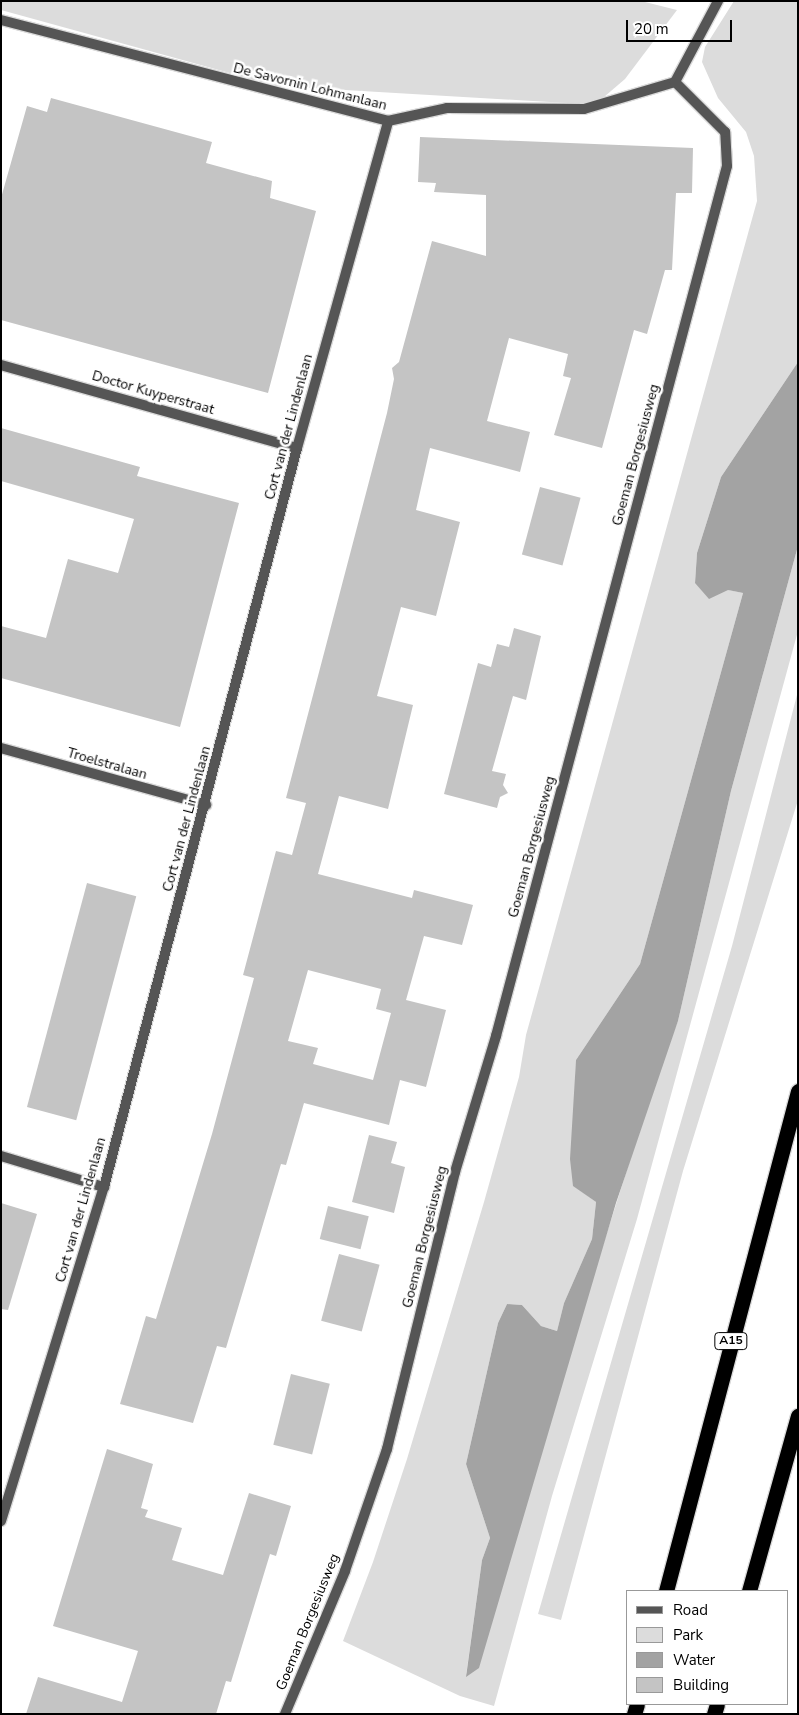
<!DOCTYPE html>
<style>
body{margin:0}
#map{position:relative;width:799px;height:1715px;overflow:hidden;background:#fff;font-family:"Nunito Sans",sans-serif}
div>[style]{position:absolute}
.green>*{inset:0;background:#dcdcdc}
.water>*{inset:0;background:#a3a3a3}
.building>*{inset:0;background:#c4c4c4;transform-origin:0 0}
.roads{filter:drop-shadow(1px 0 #dbdbdb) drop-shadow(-1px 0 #dbdbdb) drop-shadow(0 1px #dbdbdb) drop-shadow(0 -1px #dbdbdb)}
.minor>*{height:10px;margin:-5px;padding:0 5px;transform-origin:5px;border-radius:5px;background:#555}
.motorway>*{height:15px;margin:-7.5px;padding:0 7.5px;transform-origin:7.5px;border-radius:7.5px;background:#000}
span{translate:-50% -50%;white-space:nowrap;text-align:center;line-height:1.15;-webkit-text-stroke:5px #fff;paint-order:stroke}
.shield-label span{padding:1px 4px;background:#fff;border:1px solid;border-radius:4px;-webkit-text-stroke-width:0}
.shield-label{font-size:12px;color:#000;font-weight:700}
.street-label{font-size:14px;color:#000}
.frame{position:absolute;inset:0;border:2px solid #000;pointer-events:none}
.legend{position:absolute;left:626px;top:1590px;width:162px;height:115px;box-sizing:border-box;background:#fff;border:1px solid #999;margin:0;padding:6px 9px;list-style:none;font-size:15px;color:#000}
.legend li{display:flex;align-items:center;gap:10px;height:25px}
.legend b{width:25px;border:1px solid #999}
.scale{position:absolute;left:626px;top:20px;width:106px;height:22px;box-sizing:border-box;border:2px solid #000;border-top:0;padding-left:6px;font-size:15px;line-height:18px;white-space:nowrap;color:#000;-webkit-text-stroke:4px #fff;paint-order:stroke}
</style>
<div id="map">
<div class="green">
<div style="clip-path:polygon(1px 1px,641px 1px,677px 10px,625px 79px,604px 97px,584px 104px,277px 86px,1px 10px)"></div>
<div style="clip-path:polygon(734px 1px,798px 1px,798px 362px,721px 477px,697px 553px,695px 583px,743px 593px,640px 964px,576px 1060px,573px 1185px,596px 1202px,592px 1239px,564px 1303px,557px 1331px,541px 1326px,522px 1305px,507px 1304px,498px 1323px,466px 1464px,490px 1538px,482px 1560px,466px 1676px,660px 1066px,678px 1021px,731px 791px,798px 546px,798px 631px,637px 1219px,552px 1496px,494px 1706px,460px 1696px,343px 1641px,373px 1562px,407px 1459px,484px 1202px,519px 1077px,526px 1035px,757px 201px,754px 156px,746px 132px,718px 98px,702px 62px,705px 47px)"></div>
<div style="clip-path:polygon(798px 691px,798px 800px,683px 1171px,561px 1620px,538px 1614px,732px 946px)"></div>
</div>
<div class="water">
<div style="clip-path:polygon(798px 362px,798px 546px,731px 791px,678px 1021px,616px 1203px,479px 1668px,466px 1677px,482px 1560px,490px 1538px,466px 1464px,498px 1323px,507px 1304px,522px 1305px,541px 1326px,557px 1331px,564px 1303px,592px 1239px,596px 1202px,573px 1186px,570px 1159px,576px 1060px,640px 964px,743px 593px,728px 590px,709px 599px,695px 583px,697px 553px,721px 477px)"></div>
</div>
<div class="building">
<div style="clip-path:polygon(51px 98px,212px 142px,206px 163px,272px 181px,270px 198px,316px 211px,268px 393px,1px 320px,1px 198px,27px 106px,47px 112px)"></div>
<div style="clip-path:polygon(evenodd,420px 137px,693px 148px,692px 193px,676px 193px,672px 270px,665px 270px,647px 334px,634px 330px,602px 448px,554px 435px,571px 378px,563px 376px,568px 354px,509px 338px,487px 421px,530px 432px,520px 472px,430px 448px,416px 510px,460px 522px,436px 616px,401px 607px,377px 696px,413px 705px,388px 809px,339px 796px,318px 874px,412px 898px,414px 890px,473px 905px,462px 945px,424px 936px,406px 1000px,446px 1010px,426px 1087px,400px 1080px,389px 1125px,304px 1103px,286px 1165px,281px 1164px,226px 1348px,217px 1346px,193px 1423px,120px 1404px,146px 1316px,156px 1319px,212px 1134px,254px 978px,243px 975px,276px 851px,292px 855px,306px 803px,286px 798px,387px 413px,394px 379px,392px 368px,399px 362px,432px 241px,486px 256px,486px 195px,434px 192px,436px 183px,418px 182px,420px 137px,308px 970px,381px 989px,376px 1009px,391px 1013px,373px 1080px,313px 1064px,318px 1048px,288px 1041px,308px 970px)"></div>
<div style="clip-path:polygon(1px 428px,140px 467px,137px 476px,239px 503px,180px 727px,1px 678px,1px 626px,46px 638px,68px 559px,118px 573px,134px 519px,1px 481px)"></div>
<div style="left:540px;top:487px;width:42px;height:70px;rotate:15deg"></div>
<div style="clip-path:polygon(514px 628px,541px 636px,526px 700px,513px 696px,492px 771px,506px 774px,503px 785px,508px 793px,500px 797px,497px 808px,444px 794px,478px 663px,491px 667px,497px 644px,509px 647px)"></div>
<div style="left:87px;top:883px;width:51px;height:232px;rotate:15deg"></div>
<div style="clip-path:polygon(369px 1135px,397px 1142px,391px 1163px,405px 1167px,394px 1213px,352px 1202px)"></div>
<div style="clip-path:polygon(1px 1203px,37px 1214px,8px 1310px,1px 1309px)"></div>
<div style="left:328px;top:1206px;width:42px;height:34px;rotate:14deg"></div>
<div style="left:339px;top:1254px;width:42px;height:69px;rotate:15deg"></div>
<div style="left:291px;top:1374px;width:40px;height:73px;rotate:14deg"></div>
<div style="clip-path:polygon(107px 1449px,153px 1464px,141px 1508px,148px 1510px,145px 1517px,182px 1528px,172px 1560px,223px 1575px,249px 1493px,291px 1506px,276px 1556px,270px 1554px,231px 1682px,226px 1681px,216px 1714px,26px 1714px,38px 1677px,122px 1702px,138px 1651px,53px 1626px)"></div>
</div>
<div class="roads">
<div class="minor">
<div style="left:1px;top:20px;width:400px;rotate:14.6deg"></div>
<div style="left:388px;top:121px;width:60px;rotate:-12.4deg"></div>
<div style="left:447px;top:108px;width:137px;rotate:0.4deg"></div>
<div style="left:584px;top:109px;width:95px;rotate:-16.5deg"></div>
<div style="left:1px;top:365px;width:307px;rotate:15.7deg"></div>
<div style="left:1px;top:748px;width:213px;rotate:15.5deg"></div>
<div style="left:1px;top:1156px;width:108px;rotate:16.8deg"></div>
<div style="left:1px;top:1521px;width:350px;rotate:-72.9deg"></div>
<div style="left:104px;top:1187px;width:764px;rotate:-75.36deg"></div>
<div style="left:297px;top:448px;width:339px;rotate:-74.4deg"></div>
<div style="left:285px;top:1714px;width:155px;rotate:-67.2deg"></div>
<div style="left:345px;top:1571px;width:129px;rotate:-71deg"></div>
<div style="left:387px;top:1449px;width:285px;rotate:-76.2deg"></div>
<div style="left:455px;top:1172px;width:142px;rotate:-73.2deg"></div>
<div style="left:496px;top:1036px;width:900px;rotate:-75.13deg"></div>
<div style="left:727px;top:166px;width:34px;rotate:-93deg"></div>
<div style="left:725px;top:132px;width:71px;rotate:-135deg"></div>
<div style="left:675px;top:82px;width:92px;rotate:-62deg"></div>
</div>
<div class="motorway">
<div style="left:666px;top:1591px;width:517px;rotate:-75.21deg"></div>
<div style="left:749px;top:1591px;width:182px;rotate:-74.4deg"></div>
<div style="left:634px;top:1714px;width:10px;rotate:-73deg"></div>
<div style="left:714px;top:1714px;width:10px;rotate:-73deg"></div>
</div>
</div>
<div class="shield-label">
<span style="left:731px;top:1341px">A15</span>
</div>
<div class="street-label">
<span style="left:310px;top:87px;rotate:14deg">De Savornin Lohmanlaan</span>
<span style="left:153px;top:393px;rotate:16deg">Doctor Kuyperstraat</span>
<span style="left:289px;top:427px;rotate:-75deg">Cort van der Lindenlaan</span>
<span style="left:636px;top:455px;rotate:-75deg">Goeman Borgesiusweg</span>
<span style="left:107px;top:764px;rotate:16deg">Troelstralaan</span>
<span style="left:187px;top:819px;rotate:-75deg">Cort van der Lindenlaan</span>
<span style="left:532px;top:847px;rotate:-75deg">Goeman Borgesiusweg</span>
<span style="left:81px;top:1210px;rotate:-74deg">Cort van der Lindenlaan</span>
<span style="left:425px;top:1237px;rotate:-76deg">Goeman Borgesiusweg</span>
<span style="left:308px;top:1622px;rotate:-68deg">Goeman Borgesiusweg</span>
</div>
<div class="frame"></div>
<ul class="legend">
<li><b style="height:6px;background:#555"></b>Road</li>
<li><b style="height:14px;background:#dcdcdc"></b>Park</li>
<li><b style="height:14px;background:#a3a3a3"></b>Water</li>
<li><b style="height:14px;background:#c4c4c4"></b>Building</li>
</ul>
<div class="scale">20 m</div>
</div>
